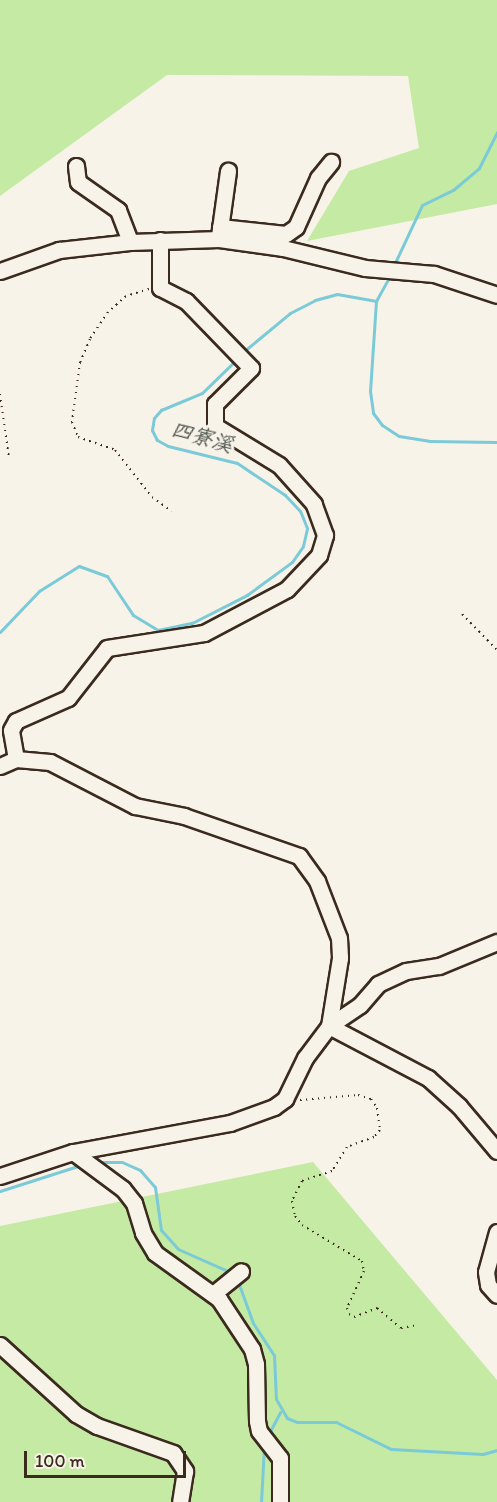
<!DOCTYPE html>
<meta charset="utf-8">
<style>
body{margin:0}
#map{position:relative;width:497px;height:1502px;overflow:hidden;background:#f7f3e8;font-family:Itim,"LXGW WenKai TC",sans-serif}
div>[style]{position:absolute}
.green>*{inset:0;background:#c5eaa4}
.stream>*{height:3px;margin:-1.5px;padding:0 1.5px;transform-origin:1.5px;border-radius:1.5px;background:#7bcad8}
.path>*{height:2px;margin-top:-1px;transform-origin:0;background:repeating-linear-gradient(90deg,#3b2a1e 0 1.5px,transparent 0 6px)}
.roads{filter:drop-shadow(2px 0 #3b2a1e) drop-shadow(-2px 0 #3b2a1e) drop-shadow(0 2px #3b2a1e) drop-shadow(0 -2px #3b2a1e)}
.minor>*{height:15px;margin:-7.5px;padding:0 7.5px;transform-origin:7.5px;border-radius:7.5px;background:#f7f3e8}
span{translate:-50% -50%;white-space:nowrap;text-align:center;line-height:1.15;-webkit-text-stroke:6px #f7f3e8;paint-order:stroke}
.water-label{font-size:21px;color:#4b524c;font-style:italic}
.scale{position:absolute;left:24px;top:1451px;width:162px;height:27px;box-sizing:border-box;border:3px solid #3b2a1e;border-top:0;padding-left:8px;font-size:18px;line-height:21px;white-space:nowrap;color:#3b2a1e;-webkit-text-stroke:4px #f7f3e8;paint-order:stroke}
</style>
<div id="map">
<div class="green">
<div style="clip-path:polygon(0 0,497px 0,497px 204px,307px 241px,349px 171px,419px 148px,408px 76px,167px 75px,0 196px)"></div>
<div style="clip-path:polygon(313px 1162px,497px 1380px,497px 1502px,0 1502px,0 1226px)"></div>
</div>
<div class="stream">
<div style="left:393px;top:267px;width:68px;rotate:-64.9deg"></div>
<div style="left:422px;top:205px;width:34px;rotate:-26deg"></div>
<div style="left:453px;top:190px;width:34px;rotate:-40deg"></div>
<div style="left:479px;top:168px;width:40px;rotate:-63.4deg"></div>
<div style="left:376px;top:301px;width:29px;rotate:-61deg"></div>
<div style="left:243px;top:352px;width:61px;rotate:-39.7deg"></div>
<div style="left:290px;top:313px;width:28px;rotate:-27deg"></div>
<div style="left:315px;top:300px;width:23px;rotate:-15deg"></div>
<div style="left:337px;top:294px;width:40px;rotate:10deg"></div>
<div style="left:376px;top:301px;width:90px;rotate:93.8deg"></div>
<div style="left:370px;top:391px;width:22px;rotate:82deg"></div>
<div style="left:373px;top:413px;width:15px;rotate:53deg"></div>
<div style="left:382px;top:425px;width:20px;rotate:33deg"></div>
<div style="left:399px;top:436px;width:30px;rotate:9deg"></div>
<div style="left:429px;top:441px;width:68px;rotate:0.8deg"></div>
<div style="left:0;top:632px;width:57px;rotate:-46.4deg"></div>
<div style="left:39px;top:591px;width:47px;rotate:-32deg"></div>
<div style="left:79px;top:566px;width:30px;rotate:20deg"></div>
<div style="left:107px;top:576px;width:47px;rotate:56.3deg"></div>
<div style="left:133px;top:615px;width:29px;rotate:31deg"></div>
<div style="left:158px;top:630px;width:35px;rotate:-12deg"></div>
<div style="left:192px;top:623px;width:62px;rotate:-27deg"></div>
<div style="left:247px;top:595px;width:56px;rotate:-36.3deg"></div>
<div style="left:292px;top:562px;width:19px;rotate:-55deg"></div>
<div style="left:303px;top:546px;width:18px;rotate:-77deg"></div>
<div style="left:307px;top:528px;width:18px;rotate:-112deg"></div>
<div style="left:300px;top:511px;width:22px;rotate:-133deg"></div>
<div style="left:285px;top:495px;width:58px;rotate:-146.3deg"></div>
<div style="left:237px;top:463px;width:71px;rotate:-166.2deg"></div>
<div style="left:168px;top:446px;width:13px;rotate:-151deg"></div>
<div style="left:157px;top:440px;width:11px;rotate:-117deg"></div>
<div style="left:152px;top:430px;width:12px;rotate:-81deg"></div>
<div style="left:154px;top:418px;width:11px;rotate:-49deg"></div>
<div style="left:161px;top:410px;width:44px;rotate:-22.5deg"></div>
<div style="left:202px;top:393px;width:49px;rotate:-44.2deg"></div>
<div style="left:97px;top:1162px;width:25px"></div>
<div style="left:122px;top:1162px;width:20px;rotate:24deg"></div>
<div style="left:140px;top:1170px;width:23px;rotate:49deg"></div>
<div style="left:155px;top:1187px;width:43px;rotate:82.1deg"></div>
<div style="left:161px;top:1230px;width:25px;rotate:48deg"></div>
<div style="left:178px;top:1249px;width:57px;rotate:23.9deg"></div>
<div style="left:0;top:1191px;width:85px;rotate:-17.8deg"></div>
<div style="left:237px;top:1279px;width:47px;rotate:70deg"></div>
<div style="left:253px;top:1323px;width:38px;rotate:57deg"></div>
<div style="left:274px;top:1355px;width:44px;rotate:87.4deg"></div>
<div style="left:276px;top:1399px;width:22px;rotate:60deg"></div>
<div style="left:287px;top:1418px;width:11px;rotate:22deg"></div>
<div style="left:297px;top:1422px;width:39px"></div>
<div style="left:336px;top:1422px;width:61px;rotate:26.1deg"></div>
<div style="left:391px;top:1449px;width:92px;rotate:3.1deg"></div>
<div style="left:483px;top:1454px;width:15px;rotate:-16deg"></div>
<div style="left:268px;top:1435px;width:26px;rotate:-62deg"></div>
<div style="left:261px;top:1502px;width:55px;rotate:-86.9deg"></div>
</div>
<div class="path">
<div style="left:149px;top:289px;width:24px;rotate:163deg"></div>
<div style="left:126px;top:296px;width:24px;rotate:138deg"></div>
<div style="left:108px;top:312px;width:32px;rotate:124deg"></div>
<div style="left:90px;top:339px;width:25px;rotate:113deg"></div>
<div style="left:80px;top:362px;width:61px;rotate:97.6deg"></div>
<div style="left:72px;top:422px;width:16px;rotate:68deg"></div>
<div style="left:78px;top:437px;width:39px;rotate:19deg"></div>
<div style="left:115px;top:450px;width:60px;rotate:51.8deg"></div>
<div style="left:152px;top:497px;width:24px;rotate:36deg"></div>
<div style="left:0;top:394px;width:65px;rotate:82deg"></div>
<div style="left:462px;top:614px;width:50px;rotate:45.8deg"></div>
<div style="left:300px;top:1100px;width:58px;rotate:-4.9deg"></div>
<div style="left:358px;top:1095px;width:14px;rotate:17deg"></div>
<div style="left:371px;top:1099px;width:11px;rotate:56deg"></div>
<div style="left:377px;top:1108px;width:22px;rotate:82deg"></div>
<div style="left:380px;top:1130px;width:9px;rotate:131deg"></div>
<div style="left:374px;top:1137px;width:29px;rotate:160deg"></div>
<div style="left:347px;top:1147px;width:28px;rotate:122deg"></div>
<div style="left:332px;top:1171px;width:32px;rotate:162deg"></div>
<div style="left:302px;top:1181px;width:22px;rotate:117deg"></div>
<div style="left:292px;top:1201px;width:15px;rotate:79deg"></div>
<div style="left:295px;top:1216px;width:11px;rotate:52deg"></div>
<div style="left:302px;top:1225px;width:70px;rotate:31deg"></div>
<div style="left:362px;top:1261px;width:10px;rotate:79deg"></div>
<div style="left:364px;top:1271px;width:41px;rotate:114.7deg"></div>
<div style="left:347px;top:1308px;width:6px;rotate:72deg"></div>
<div style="left:349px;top:1314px;width:6px;rotate:31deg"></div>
<div style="left:354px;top:1317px;width:25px;rotate:-21deg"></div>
<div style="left:377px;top:1308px;width:31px;rotate:40deg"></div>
<div style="left:401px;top:1328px;width:17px;rotate:-10deg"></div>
</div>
<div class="roads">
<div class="minor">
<div style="left:76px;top:166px;width:16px;rotate:83deg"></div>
<div style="left:78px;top:182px;width:49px;rotate:35deg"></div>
<div style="left:118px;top:210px;width:34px;rotate:69deg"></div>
<div style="left:220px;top:227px;width:66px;rotate:6.1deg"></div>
<div style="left:286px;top:234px;width:12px;rotate:-35deg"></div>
<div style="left:296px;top:227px;width:54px;rotate:-65.8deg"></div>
<div style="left:318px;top:178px;width:21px;rotate:-51deg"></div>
<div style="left:219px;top:236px;width:66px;rotate:-82.1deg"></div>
<div style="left:0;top:271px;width:63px;rotate:-19.6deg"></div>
<div style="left:59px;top:250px;width:71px;rotate:-6.4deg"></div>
<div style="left:130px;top:242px;width:89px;rotate:-1.9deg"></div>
<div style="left:219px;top:239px;width:65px;rotate:8deg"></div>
<div style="left:283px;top:248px;width:84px;rotate:13.7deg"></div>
<div style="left:365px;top:268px;width:69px;rotate:5deg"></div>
<div style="left:434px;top:274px;width:66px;rotate:18.4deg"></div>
<div style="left:16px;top:759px;width:29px;rotate:-100deg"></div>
<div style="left:11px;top:730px;width:10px;rotate:-61deg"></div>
<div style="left:16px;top:721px;width:57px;rotate:-23.9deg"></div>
<div style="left:68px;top:698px;width:63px;rotate:-52deg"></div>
<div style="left:107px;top:648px;width:98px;rotate:-8.8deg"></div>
<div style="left:204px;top:633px;width:94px;rotate:-27.9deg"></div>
<div style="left:287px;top:589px;width:47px;rotate:-46.7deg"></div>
<div style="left:319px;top:555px;width:21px;rotate:-73deg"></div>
<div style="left:325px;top:535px;width:33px;rotate:-110deg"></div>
<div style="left:314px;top:504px;width:52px;rotate:-131.9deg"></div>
<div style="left:279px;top:465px;width:75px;rotate:-148.6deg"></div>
<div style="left:215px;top:426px;width:22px;rotate:-90deg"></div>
<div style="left:215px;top:404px;width:51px;rotate:-45deg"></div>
<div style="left:251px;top:368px;width:93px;rotate:-134.1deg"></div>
<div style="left:186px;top:301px;width:29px;rotate:-153deg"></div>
<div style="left:160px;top:288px;width:48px;rotate:-90deg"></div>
<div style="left:0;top:766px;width:17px;rotate:-24deg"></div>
<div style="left:16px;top:759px;width:34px;rotate:5deg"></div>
<div style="left:50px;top:762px;width:96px;rotate:27.4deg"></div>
<div style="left:135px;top:806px;width:50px;rotate:11.5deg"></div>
<div style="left:184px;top:816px;width:122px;rotate:19.2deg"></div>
<div style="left:299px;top:856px;width:31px;rotate:54deg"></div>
<div style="left:317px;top:881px;width:61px;rotate:68.9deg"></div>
<div style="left:339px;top:938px;width:20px;rotate:87deg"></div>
<div style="left:340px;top:958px;width:69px;rotate:99.2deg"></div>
<div style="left:329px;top:1026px;width:112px;rotate:27.7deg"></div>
<div style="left:428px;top:1078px;width:42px;rotate:42.1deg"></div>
<div style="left:459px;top:1106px;width:59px;rotate:49.8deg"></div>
<div style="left:73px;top:1152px;width:62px;rotate:36.5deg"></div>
<div style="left:123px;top:1189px;width:18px;rotate:52deg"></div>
<div style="left:134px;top:1203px;width:31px;rotate:73deg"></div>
<div style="left:143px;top:1233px;width:23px;rotate:59deg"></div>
<div style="left:155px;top:1253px;width:79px;rotate:35.7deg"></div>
<div style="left:219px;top:1299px;width:60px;rotate:56.6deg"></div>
<div style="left:252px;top:1349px;width:16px;rotate:75deg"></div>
<div style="left:256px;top:1364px;width:57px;rotate:89deg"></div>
<div style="left:257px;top:1421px;width:10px;rotate:79deg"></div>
<div style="left:259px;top:1431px;width:34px;rotate:52deg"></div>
<div style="left:280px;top:1458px;width:44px;rotate:90deg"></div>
<div style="left:0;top:1176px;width:77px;rotate:-18.2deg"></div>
<div style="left:73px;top:1152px;width:160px;rotate:-10.5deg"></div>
<div style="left:230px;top:1123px;width:47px;rotate:-20deg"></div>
<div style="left:274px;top:1107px;width:14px;rotate:-36deg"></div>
<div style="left:285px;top:1099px;width:46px;rotate:-64deg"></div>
<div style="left:305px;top:1058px;width:40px;rotate:-53deg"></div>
<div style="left:329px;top:1026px;width:37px;rotate:-34deg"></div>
<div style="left:360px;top:1005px;width:28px;rotate:-49deg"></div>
<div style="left:378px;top:984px;width:31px;rotate:-25deg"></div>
<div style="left:406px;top:971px;width:33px;rotate:-9deg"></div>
<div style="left:439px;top:966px;width:63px;rotate:-22.5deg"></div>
<div style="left:497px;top:1232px;width:41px;rotate:105.4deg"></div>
<div style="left:486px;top:1272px;width:13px;rotate:81deg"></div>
<div style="left:488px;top:1285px;width:13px;rotate:48deg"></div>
<div style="left:213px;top:1294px;width:36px;rotate:-39deg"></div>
<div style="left:0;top:1345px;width:103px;rotate:42.2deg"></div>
<div style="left:76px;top:1414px;width:24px;rotate:30deg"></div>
<div style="left:97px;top:1426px;width:81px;rotate:19.6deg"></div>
<div style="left:173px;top:1453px;width:22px;rotate:56deg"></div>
<div style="left:185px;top:1471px;width:31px;rotate:99deg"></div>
</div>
</div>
<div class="water-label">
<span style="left:202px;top:437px;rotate:16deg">四寮溪</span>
</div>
<div class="scale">100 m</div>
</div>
